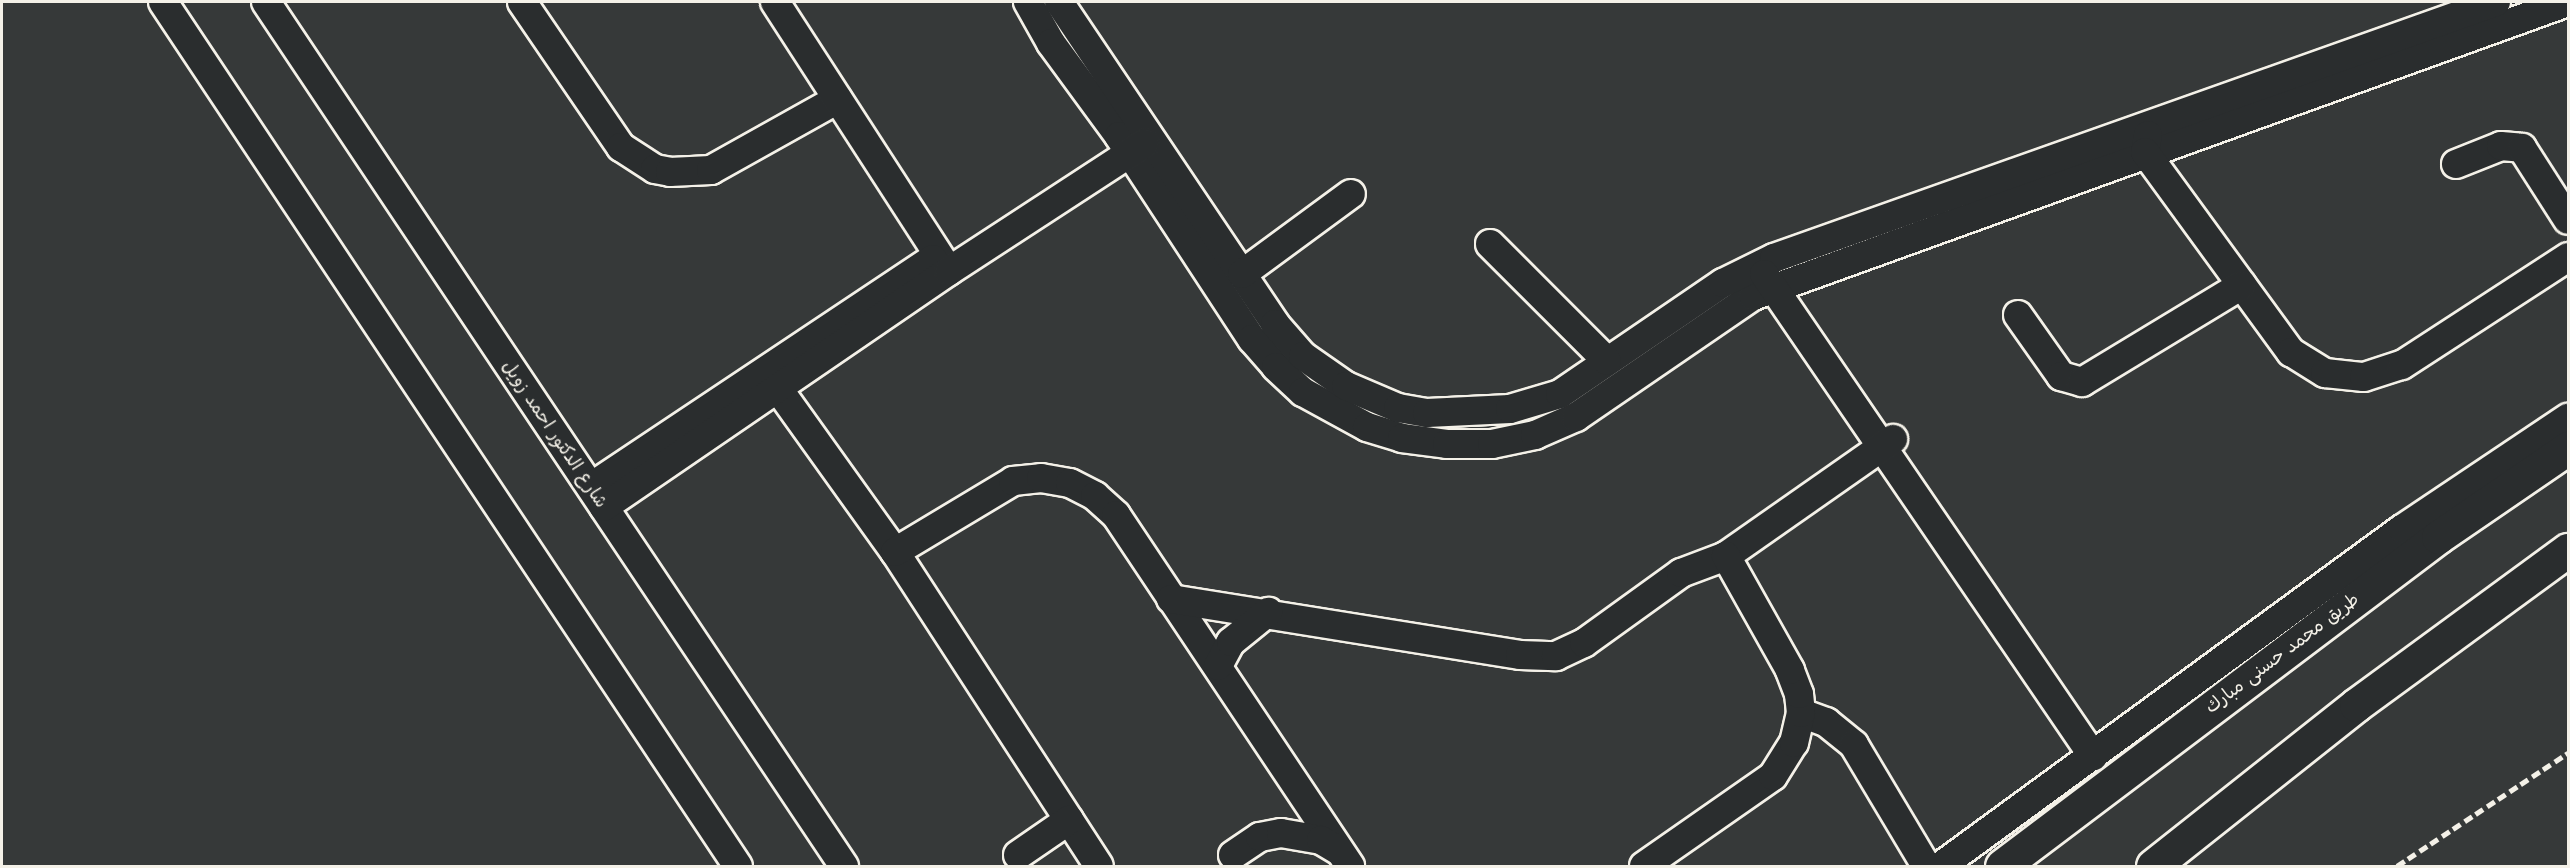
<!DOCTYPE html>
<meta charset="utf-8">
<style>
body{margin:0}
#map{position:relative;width:2570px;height:868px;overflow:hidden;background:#363939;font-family:"Shantell Sans","Playpen Sans Arabic",sans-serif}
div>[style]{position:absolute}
.roads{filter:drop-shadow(2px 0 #f4f1e8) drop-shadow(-2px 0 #f4f1e8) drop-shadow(0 2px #f4f1e8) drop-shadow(0 -2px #f4f1e8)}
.minor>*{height:28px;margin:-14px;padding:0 14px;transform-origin:14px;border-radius:14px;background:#2a2d2e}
.highway>*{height:33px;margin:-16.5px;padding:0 16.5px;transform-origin:16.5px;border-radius:16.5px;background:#2a2d2e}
.rail>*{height:4.5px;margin-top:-2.25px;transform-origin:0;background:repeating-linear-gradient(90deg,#f4f1e8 0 9px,transparent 0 13.5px)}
span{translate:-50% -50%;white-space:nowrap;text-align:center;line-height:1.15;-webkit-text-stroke:4.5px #2a2d2e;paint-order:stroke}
.street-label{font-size:18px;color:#f4f1e8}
.frame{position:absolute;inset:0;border:3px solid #f4f1e8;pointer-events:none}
</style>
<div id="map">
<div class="roads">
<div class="minor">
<div style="left:163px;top:2px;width:1038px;rotate:56.36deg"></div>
<div style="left:266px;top:2px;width:1040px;rotate:56.22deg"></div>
<div style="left:522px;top:2px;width:176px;rotate:55.7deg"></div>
<div style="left:621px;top:147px;width:40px;rotate:32.9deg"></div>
<div style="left:655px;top:169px;width:15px;rotate:11deg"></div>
<div style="left:670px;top:172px;width:41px;rotate:-2.8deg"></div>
<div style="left:711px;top:170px;width:145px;rotate:-29.2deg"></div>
<div style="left:775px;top:2px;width:320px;rotate:57.1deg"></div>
<div style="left:1028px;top:2px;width:47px;rotate:60.7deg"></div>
<div style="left:1051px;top:43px;width:115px;rotate:53.8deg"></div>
<div style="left:1119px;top:136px;width:243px;rotate:56.8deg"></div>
<div style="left:1252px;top:339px;width:37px;rotate:49deg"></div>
<div style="left:1276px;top:367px;width:37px;rotate:43deg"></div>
<div style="left:1303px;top:392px;width:73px;rotate:28.7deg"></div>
<div style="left:1367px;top:427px;width:37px;rotate:17deg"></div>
<div style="left:1402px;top:438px;width:45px;rotate:7.6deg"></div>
<div style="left:1447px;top:444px;width:45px"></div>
<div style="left:1492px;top:444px;width:44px;rotate:-11.8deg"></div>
<div style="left:1535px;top:435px;width:45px;rotate:-23.7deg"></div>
<div style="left:1576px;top:417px;width:214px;rotate:-34.4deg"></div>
<div style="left:1753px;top:296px;width:866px;rotate:-19.84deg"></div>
<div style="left:1059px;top:2px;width:388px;rotate:56.1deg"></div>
<div style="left:1275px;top:324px;width:43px;rotate:48.8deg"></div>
<div style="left:1303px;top:356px;width:52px;rotate:34.9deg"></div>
<div style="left:1346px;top:386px;width:56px;rotate:22.9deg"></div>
<div style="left:1398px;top:408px;width:29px;rotate:10deg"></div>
<div style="left:1427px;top:413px;width:83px;rotate:-2.8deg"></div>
<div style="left:1510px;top:409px;width:52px;rotate:-16.7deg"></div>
<div style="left:1560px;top:394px;width:197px;rotate:-34.3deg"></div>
<div style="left:1723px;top:283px;width:57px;rotate:-26.1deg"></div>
<div style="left:1774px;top:258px;width:766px;rotate:-19.52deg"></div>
<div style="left:2148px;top:135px;width:17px;rotate:100deg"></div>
<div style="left:2145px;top:152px;width:248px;rotate:53.9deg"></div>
<div style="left:2291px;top:352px;width:40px;rotate:32deg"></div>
<div style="left:2325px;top:373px;width:39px;rotate:6deg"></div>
<div style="left:2364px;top:377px;width:40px;rotate:-18deg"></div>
<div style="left:2402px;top:365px;width:198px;rotate:-33deg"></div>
<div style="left:2456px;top:164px;width:48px;rotate:-21.8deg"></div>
<div style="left:2501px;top:146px;width:21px;rotate:5deg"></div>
<div style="left:2522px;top:148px;width:85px;rotate:57.4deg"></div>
<div style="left:1490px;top:244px;width:165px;rotate:45deg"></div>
<div style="left:1242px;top:274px;width:135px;rotate:-36.3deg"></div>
<div style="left:1764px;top:274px;width:584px;rotate:55.68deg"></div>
<div style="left:2018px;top:315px;width:75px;rotate:54.8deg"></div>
<div style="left:2061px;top:376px;width:22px;rotate:16deg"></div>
<div style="left:2082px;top:382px;width:187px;rotate:-31.2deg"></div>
<div style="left:779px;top:390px;width:199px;rotate:54.4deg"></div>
<div style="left:895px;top:552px;width:374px;rotate:57deg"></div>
<div style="left:591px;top:487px;width:411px;rotate:-33.7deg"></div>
<div style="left:604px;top:507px;width:418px;rotate:-34.4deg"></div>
<div style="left:949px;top:271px;width:234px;rotate:-33.1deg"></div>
<div style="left:895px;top:552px;width:138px;rotate:-31deg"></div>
<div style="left:1013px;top:481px;width:28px;rotate:-6deg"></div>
<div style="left:1041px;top:478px;width:29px;rotate:10deg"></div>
<div style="left:1070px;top:483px;width:28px;rotate:27deg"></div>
<div style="left:1095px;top:496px;width:28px;rotate:42deg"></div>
<div style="left:1116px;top:515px;width:422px;rotate:56.3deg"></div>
<div style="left:1171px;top:599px;width:353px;rotate:9.1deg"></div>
<div style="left:1520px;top:655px;width:36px;rotate:2deg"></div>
<div style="left:1556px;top:656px;width:31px;rotate:-25deg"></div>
<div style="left:1584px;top:643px;width:120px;rotate:-35.8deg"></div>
<div style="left:1681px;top:573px;width:48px;rotate:-20.7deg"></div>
<div style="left:1726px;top:556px;width:204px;rotate:-35deg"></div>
<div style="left:1218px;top:666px;width:27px;rotate:-62deg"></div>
<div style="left:1231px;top:642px;width:48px;rotate:-39deg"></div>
<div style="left:1801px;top:713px;width:27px;rotate:20deg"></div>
<div style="left:1826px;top:722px;width:36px;rotate:39deg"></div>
<div style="left:1854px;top:745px;width:141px;rotate:59.2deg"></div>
<div style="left:1018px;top:855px;width:62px;rotate:-34.5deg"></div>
<div style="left:1233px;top:855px;width:32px;rotate:-34deg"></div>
<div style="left:1260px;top:837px;width:21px;rotate:-11deg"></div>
<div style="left:1281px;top:833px;width:41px;rotate:9.9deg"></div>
<div style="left:1321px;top:840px;width:21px;rotate:31deg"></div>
<div style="left:1644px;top:866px;width:157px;rotate:-34.9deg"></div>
<div style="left:1773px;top:776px;width:39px;rotate:-58deg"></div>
<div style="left:1794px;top:743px;width:31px;rotate:-77deg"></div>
<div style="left:1801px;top:713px;width:19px;rotate:-96deg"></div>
<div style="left:1799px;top:694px;width:26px;rotate:-111deg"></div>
<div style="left:1790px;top:670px;width:131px;rotate:-119.3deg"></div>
<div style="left:1941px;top:866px;width:571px;rotate:-36.17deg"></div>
<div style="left:2402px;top:529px;width:200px;rotate:-33.8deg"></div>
</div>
<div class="highway">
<div style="left:2002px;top:866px;width:546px;rotate:-37.04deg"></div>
<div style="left:2438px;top:537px;width:158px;rotate:-34.4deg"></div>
<div style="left:2153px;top:866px;width:259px;rotate:-38.4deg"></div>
<div style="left:2356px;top:705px;width:263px;rotate:-36.2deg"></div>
</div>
</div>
<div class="rail">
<div style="left:2397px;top:866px;width:205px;rotate:-33.5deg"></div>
</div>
<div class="street-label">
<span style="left:555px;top:434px;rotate:56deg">شارع الدكتور احمد زويل</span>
<span style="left:2282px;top:653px;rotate:-37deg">طريق محمد حسنى مبارك</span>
</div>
<div class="frame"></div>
</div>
